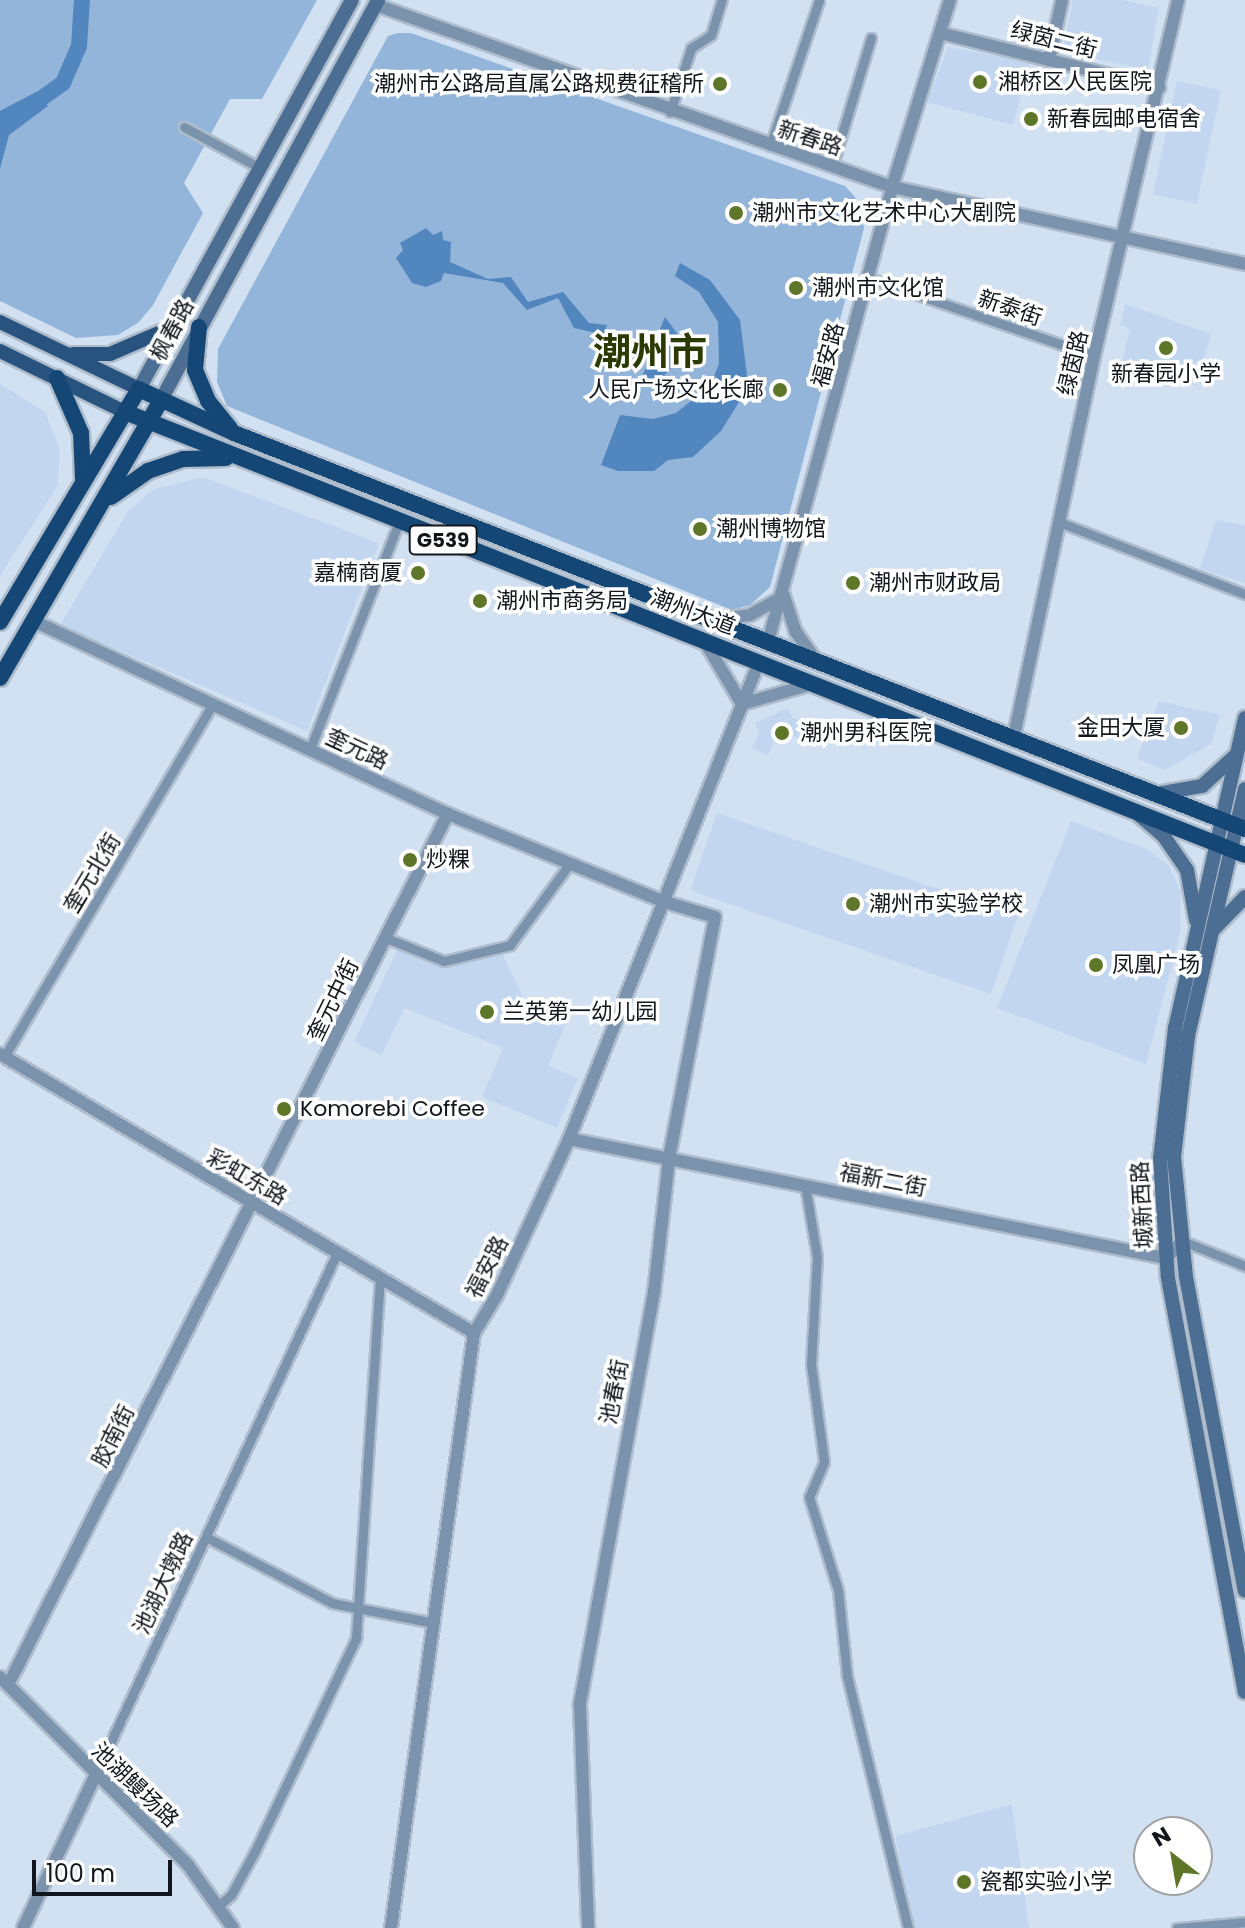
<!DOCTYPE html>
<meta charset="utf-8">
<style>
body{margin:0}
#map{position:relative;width:1245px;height:1928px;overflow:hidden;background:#d1e1f2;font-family:Poppins,"Noto Sans SC",sans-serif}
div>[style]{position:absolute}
.built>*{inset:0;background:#c2d7ef;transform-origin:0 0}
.green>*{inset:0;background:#94b5da}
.water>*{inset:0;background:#5186bf}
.river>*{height:16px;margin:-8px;padding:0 8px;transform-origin:8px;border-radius:8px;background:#5186bf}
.roads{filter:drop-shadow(2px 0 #aebccb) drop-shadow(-2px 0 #aebccb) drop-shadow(0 2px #aebccb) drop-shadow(0 -2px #aebccb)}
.minor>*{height:9px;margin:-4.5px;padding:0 4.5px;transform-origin:4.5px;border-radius:4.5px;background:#7c93ad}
.tertiary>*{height:12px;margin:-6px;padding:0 6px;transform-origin:6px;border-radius:6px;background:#7c93ad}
.secondary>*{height:14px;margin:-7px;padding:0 7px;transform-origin:7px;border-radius:7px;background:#4c6e93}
.primary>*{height:14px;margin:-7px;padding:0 7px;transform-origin:7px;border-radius:7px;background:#28537f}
.trunk>*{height:16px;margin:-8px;padding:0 8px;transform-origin:8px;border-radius:8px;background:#144776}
.dots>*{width:22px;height:22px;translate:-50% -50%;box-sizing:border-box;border:4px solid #fff;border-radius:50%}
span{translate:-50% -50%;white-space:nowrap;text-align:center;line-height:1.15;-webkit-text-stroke:7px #fff;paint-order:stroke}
.shield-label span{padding:2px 6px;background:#fff;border:2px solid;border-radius:6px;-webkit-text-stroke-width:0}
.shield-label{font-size:20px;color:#11161c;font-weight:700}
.street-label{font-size:22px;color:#11161c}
.poi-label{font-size:22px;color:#11161c}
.left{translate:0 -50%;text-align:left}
.right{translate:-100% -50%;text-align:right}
.town-label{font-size:38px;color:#2b3a00;font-weight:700}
.north{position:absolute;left:1133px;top:1816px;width:80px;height:80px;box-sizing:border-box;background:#fff;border:2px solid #a0a2a4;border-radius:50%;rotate:329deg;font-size:22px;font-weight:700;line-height:32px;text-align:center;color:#11161c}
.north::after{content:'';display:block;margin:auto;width:28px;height:36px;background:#5e7628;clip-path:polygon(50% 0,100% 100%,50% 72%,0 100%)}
.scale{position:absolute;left:32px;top:1860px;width:140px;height:36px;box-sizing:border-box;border:4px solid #11161c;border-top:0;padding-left:10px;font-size:24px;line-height:28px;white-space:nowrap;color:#11161c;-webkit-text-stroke:6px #fff;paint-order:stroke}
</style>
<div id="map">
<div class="built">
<div style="clip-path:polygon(1073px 0,1124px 0,1159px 8px,1148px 70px,1062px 52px)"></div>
<div style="clip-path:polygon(948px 47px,1030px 62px,1013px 125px,927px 102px)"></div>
<div style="left:1177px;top:81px;width:45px;height:116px;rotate:12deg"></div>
<div style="clip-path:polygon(1125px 304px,1211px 334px,1196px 386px,1122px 361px,1130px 329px,1120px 325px)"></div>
<div style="clip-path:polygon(0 384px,45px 412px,60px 450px,58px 485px,0 576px)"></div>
<div style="clip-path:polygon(203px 477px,379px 543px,307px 731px,60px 625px,128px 511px,154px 489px)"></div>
<div style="clip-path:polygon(1216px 520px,1245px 525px,1245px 583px,1200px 569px)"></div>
<div style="clip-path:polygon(1159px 701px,1220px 715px,1211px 744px,1165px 770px,1137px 759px)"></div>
<div style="clip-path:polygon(788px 708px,793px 718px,809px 724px,804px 740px,789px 735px,773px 743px,768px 756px,752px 748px,759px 732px,755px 723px)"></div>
<div style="left:717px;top:813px;width:318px;height:82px;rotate:19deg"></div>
<div style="clip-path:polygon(1071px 821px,1149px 850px,1169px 866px,1181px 892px,1180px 933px,1146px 1064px,997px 1008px)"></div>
<div style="clip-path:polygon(397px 950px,441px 967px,502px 953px,524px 999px,569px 1016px,548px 1066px,578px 1078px,557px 1128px,482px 1097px,503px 1048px,405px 1008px,381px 1055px,354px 1042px)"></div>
<div style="clip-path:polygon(1012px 1804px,1029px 1928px,914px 1928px,895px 1836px)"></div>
</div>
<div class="green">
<div style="clip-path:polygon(0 0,317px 0,262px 99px,230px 99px,184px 183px,203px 213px,153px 305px,139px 322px,118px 335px,76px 338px,0 301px)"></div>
<div style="clip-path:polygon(398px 33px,411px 33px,845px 186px,855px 197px,864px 228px,770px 587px,750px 605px,732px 610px,227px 406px,217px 382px,218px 349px,388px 36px)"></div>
</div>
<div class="water">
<div style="clip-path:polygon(36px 92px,48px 106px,9px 135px,0 169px,0 111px)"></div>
<div style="clip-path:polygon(426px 228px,433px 235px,442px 231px,443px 240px,451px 242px,450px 262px,488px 279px,511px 277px,528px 302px,563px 292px,589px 323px,607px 325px,604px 335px,574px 328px,558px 298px,527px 310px,503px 283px,444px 273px,441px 281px,426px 287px,412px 283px,396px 258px,403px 250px,400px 243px)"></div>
<div style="clip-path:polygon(680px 263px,710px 280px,740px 320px,747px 375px,739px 402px,721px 431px,693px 457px,668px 460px,654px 471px,618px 471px,601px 465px,620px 415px,653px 419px,676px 413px,710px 386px,719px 364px,718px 322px,699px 292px,675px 276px)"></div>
<div style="clip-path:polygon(665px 317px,680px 337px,680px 358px,662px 378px,641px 380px,645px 369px,657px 366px,668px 353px,660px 329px)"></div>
</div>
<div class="river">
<div style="left:0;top:128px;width:77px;rotate:-35.5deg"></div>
<div style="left:63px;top:83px;width:40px;rotate:-66.6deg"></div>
<div style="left:79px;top:46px;width:46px;rotate:-86.3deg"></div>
</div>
<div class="roads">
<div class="minor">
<div style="left:670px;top:112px;width:67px;rotate:-71.8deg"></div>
<div style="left:691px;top:48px;width:24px;rotate:-33deg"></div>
<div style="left:711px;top:35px;width:37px;rotate:-73deg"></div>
<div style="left:184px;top:127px;width:86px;rotate:28.3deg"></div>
<div style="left:770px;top:146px;width:154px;rotate:-71.4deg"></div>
<div style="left:832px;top:167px;width:135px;rotate:-73.2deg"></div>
<div style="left:869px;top:278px;width:238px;rotate:19.1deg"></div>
<div style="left:1059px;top:522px;width:199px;rotate:21.2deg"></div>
<div style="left:310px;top:749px;width:244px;rotate:-68.6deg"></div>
<div style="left:386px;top:938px;width:62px;rotate:21.6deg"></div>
<div style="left:444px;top:961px;width:68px;rotate:-13.6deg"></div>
<div style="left:510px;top:945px;width:102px;rotate:-53.8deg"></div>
<div style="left:4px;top:1057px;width:407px;rotate:-59.4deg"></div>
<div style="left:805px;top:1185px;width:73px;rotate:80.5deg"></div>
<div style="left:817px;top:1257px;width:107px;rotate:93.2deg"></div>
<div style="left:811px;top:1364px;width:99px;rotate:82.4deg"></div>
<div style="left:824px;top:1462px;width:38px;rotate:113deg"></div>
<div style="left:809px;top:1497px;width:97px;rotate:72.7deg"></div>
<div style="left:838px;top:1590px;width:86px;rotate:84deg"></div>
<div style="left:847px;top:1676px;width:259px;rotate:76.4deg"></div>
<div style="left:1183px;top:1241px;width:67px;rotate:22deg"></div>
<div style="left:206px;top:1537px;width:142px;rotate:27.6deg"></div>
<div style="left:332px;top:1603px;width:104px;rotate:11.1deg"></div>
<div style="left:96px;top:1774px;width:574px;rotate:-65.18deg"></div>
<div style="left:218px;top:1906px;width:17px;rotate:-40deg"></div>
<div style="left:231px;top:1895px;width:50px;rotate:-61.4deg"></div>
<div style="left:255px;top:1851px;width:236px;rotate:-64.6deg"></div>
<div style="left:356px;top:1638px;width:361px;rotate:-86.2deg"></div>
<div style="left:1177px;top:1928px;width:68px;rotate:-5deg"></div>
</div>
<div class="tertiary">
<div style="left:376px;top:5px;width:547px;rotate:19.43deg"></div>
<div style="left:892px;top:187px;width:361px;rotate:12.3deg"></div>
<div style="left:940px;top:33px;width:226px;rotate:13.9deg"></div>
<div style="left:1049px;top:60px;width:61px;rotate:-77.8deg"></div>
<div style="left:718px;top:619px;width:32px;rotate:-7deg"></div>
<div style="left:750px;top:615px;width:39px;rotate:-29deg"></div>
<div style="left:784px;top:596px;width:38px;rotate:72deg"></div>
<div style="left:796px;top:632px;width:29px;rotate:55deg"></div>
<div style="left:36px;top:622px;width:455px;rotate:25deg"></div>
<div style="left:448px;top:814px;width:234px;rotate:22.1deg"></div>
<div style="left:665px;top:902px;width:52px;rotate:16.7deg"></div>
<div style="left:715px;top:917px;width:246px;rotate:100.8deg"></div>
<div style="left:669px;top:1159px;width:134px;rotate:96.4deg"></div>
<div style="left:654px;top:1292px;width:420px;rotate:100.2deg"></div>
<div style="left:580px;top:1705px;width:223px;rotate:87.9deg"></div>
<div style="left:769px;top:638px;width:467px;rotate:-74.7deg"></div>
<div style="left:892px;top:187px;width:196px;rotate:-72.8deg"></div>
<div style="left:705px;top:642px;width:72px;rotate:59.2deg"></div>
<div style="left:742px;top:704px;width:73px;rotate:-15.9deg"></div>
<div style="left:1014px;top:736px;width:388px;rotate:-78.1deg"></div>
<div style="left:1094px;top:356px;width:366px;rotate:-76.7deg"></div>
<div style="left:0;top:1054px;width:550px;rotate:30.48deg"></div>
<div style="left:569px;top:1139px;width:609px;rotate:11.27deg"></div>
<div style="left:1166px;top:1258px;width:24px;rotate:-45deg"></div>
<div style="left:0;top:1677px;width:266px;rotate:45deg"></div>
<div style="left:188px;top:1865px;width:77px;rotate:54.5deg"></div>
<div style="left:8px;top:1685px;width:976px;rotate:-63.2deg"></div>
<div style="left:23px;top:1928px;width:170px;rotate:-64.6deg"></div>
<div style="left:391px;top:1928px;width:601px;rotate:-82.06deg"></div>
<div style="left:474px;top:1333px;width:44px;rotate:-58.8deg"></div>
<div style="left:497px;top:1295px;width:172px;rotate:-65.2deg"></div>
<div style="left:569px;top:1139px;width:513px;rotate:-68.28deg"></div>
</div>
<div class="secondary">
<div style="left:139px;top:389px;width:443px;rotate:-61.3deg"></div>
<div style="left:161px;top:400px;width:455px;rotate:-61.5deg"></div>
<div style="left:1245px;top:718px;width:318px;rotate:102.7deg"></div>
<div style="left:1175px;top:1028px;width:132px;rotate:96.5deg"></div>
<div style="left:1160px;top:1159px;width:119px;rotate:86.2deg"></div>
<div style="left:1168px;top:1278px;width:421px;rotate:79.5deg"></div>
<div style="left:1245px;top:789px;width:253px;rotate:103deg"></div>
<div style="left:1188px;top:1036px;width:122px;rotate:96.6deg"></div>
<div style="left:1174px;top:1157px;width:121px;rotate:84.3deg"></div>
<div style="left:1186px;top:1277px;width:319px;rotate:79.4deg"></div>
<div style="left:1157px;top:794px;width:46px;rotate:-10.1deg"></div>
<div style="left:1202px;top:786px;width:45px;rotate:-42.3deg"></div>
<div style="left:1140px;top:816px;width:30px;rotate:40deg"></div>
<div style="left:1163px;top:835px;width:42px;rotate:55.6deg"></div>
<div style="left:1187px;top:870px;width:51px;rotate:79.8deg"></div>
<div style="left:1215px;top:928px;width:43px;rotate:-45.9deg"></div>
</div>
<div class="primary">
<div style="left:0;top:322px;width:154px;rotate:25.7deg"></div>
<div style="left:0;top:351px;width:139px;rotate:26deg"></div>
<div style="left:73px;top:354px;width:37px"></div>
<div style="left:110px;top:354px;width:71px;rotate:-23.3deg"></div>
</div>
<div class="trunk">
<div style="left:199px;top:327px;width:43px;rotate:95.3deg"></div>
<div style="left:195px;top:370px;width:34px;rotate:67deg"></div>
<div style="left:208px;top:401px;width:35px;rotate:51deg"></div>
<div style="left:57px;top:378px;width:60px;rotate:66.4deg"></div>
<div style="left:81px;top:433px;width:46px;rotate:87.5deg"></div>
<div style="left:125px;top:412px;width:1204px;rotate:21.58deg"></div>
<div style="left:111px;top:497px;width:45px;rotate:-35.1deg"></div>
<div style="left:148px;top:471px;width:37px;rotate:-19deg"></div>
<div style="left:183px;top:459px;width:43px;rotate:-1.3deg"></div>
<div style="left:0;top:622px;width:271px;rotate:-59.2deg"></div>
<div style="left:139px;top:389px;width:105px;rotate:24.9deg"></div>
<div style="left:234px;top:433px;width:1086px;rotate:21.39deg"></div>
<div style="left:0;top:678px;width:321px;rotate:-59.9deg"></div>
</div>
</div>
<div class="dots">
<div style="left:980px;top:82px;background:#5e7628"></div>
<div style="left:720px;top:84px;background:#5e7628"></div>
<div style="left:1031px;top:119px;background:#5e7628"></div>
<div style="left:736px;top:213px;background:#5e7628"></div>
<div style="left:796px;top:288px;background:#5e7628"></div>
<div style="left:1166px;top:348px;background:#5e7628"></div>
<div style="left:780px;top:390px;background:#5e7628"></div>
<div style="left:700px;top:529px;background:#5e7628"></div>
<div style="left:418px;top:573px;background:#5e7628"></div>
<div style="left:853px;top:583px;background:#5e7628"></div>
<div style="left:480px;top:601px;background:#5e7628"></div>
<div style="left:1181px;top:728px;background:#5e7628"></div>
<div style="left:782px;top:733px;background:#5e7628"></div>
<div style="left:410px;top:860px;background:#5e7628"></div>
<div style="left:853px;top:904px;background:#5e7628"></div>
<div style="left:1096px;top:965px;background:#5e7628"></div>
<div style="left:487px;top:1012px;background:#5e7628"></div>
<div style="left:284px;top:1109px;background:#5e7628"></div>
<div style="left:964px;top:1882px;background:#5e7628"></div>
</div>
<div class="shield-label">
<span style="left:443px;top:540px">G539</span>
</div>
<div class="street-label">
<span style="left:1054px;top:40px;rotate:14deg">绿茵二街</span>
<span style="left:810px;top:138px;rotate:18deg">新春路</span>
<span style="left:1010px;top:308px;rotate:19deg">新泰街</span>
<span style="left:172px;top:330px;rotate:-62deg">枫春路</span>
<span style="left:828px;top:355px;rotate:-75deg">福安路</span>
<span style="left:1073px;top:363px;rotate:-77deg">绿茵路</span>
<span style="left:693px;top:612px;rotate:21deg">潮州大道</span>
<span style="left:357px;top:749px;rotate:25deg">奎元路</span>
<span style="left:92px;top:873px;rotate:-59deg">奎元北街</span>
<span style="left:333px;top:1000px;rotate:-64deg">奎元中街</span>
<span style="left:247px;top:1177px;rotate:30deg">彩虹东路</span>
<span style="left:883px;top:1180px;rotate:11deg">福新二街</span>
<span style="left:1142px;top:1205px;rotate:-93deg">城新西路</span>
<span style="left:487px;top:1267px;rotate:-63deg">福安路</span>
<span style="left:614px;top:1392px;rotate:-79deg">池春街</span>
<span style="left:113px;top:1436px;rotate:-63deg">胶南街</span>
<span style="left:163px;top:1583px;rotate:-65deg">池湖大墩路</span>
<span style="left:135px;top:1785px;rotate:44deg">池湖鳗场路</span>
</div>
<div class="poi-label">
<span class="left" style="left:998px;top:82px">湘桥区人民医院</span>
<span class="right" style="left:704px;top:84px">潮州市公路局直属公路规费征稽所</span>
<span class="left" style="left:1047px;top:119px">新春园邮电宿舍</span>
<span class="left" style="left:752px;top:213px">潮州市文化艺术中心大剧院</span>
<span class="left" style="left:812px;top:288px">潮州市文化馆</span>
<span style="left:1166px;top:374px">新春园小学</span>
<span class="right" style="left:764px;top:390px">人民广场文化长廊</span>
<span class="left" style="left:716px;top:529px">潮州博物馆</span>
<span class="right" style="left:402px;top:573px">嘉楠商厦</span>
<span class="left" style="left:869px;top:583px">潮州市财政局</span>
<span class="left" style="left:496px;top:601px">潮州市商务局</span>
<span class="right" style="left:1165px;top:728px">金田大厦</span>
<span class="left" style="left:800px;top:733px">潮州男科医院</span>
<span class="left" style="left:426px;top:860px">炒粿</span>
<span class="left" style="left:869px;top:904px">潮州市实验学校</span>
<span class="left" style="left:1112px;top:965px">凤凰广场</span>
<span class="left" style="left:503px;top:1012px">兰英第一幼儿园</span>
<span class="left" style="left:300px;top:1109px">Komorebi Coffee</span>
<span class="left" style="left:980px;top:1882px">瓷都实验小学</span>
</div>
<div class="town-label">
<span style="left:650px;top:352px">潮州市</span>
</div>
<div class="north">N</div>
<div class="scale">100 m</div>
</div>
